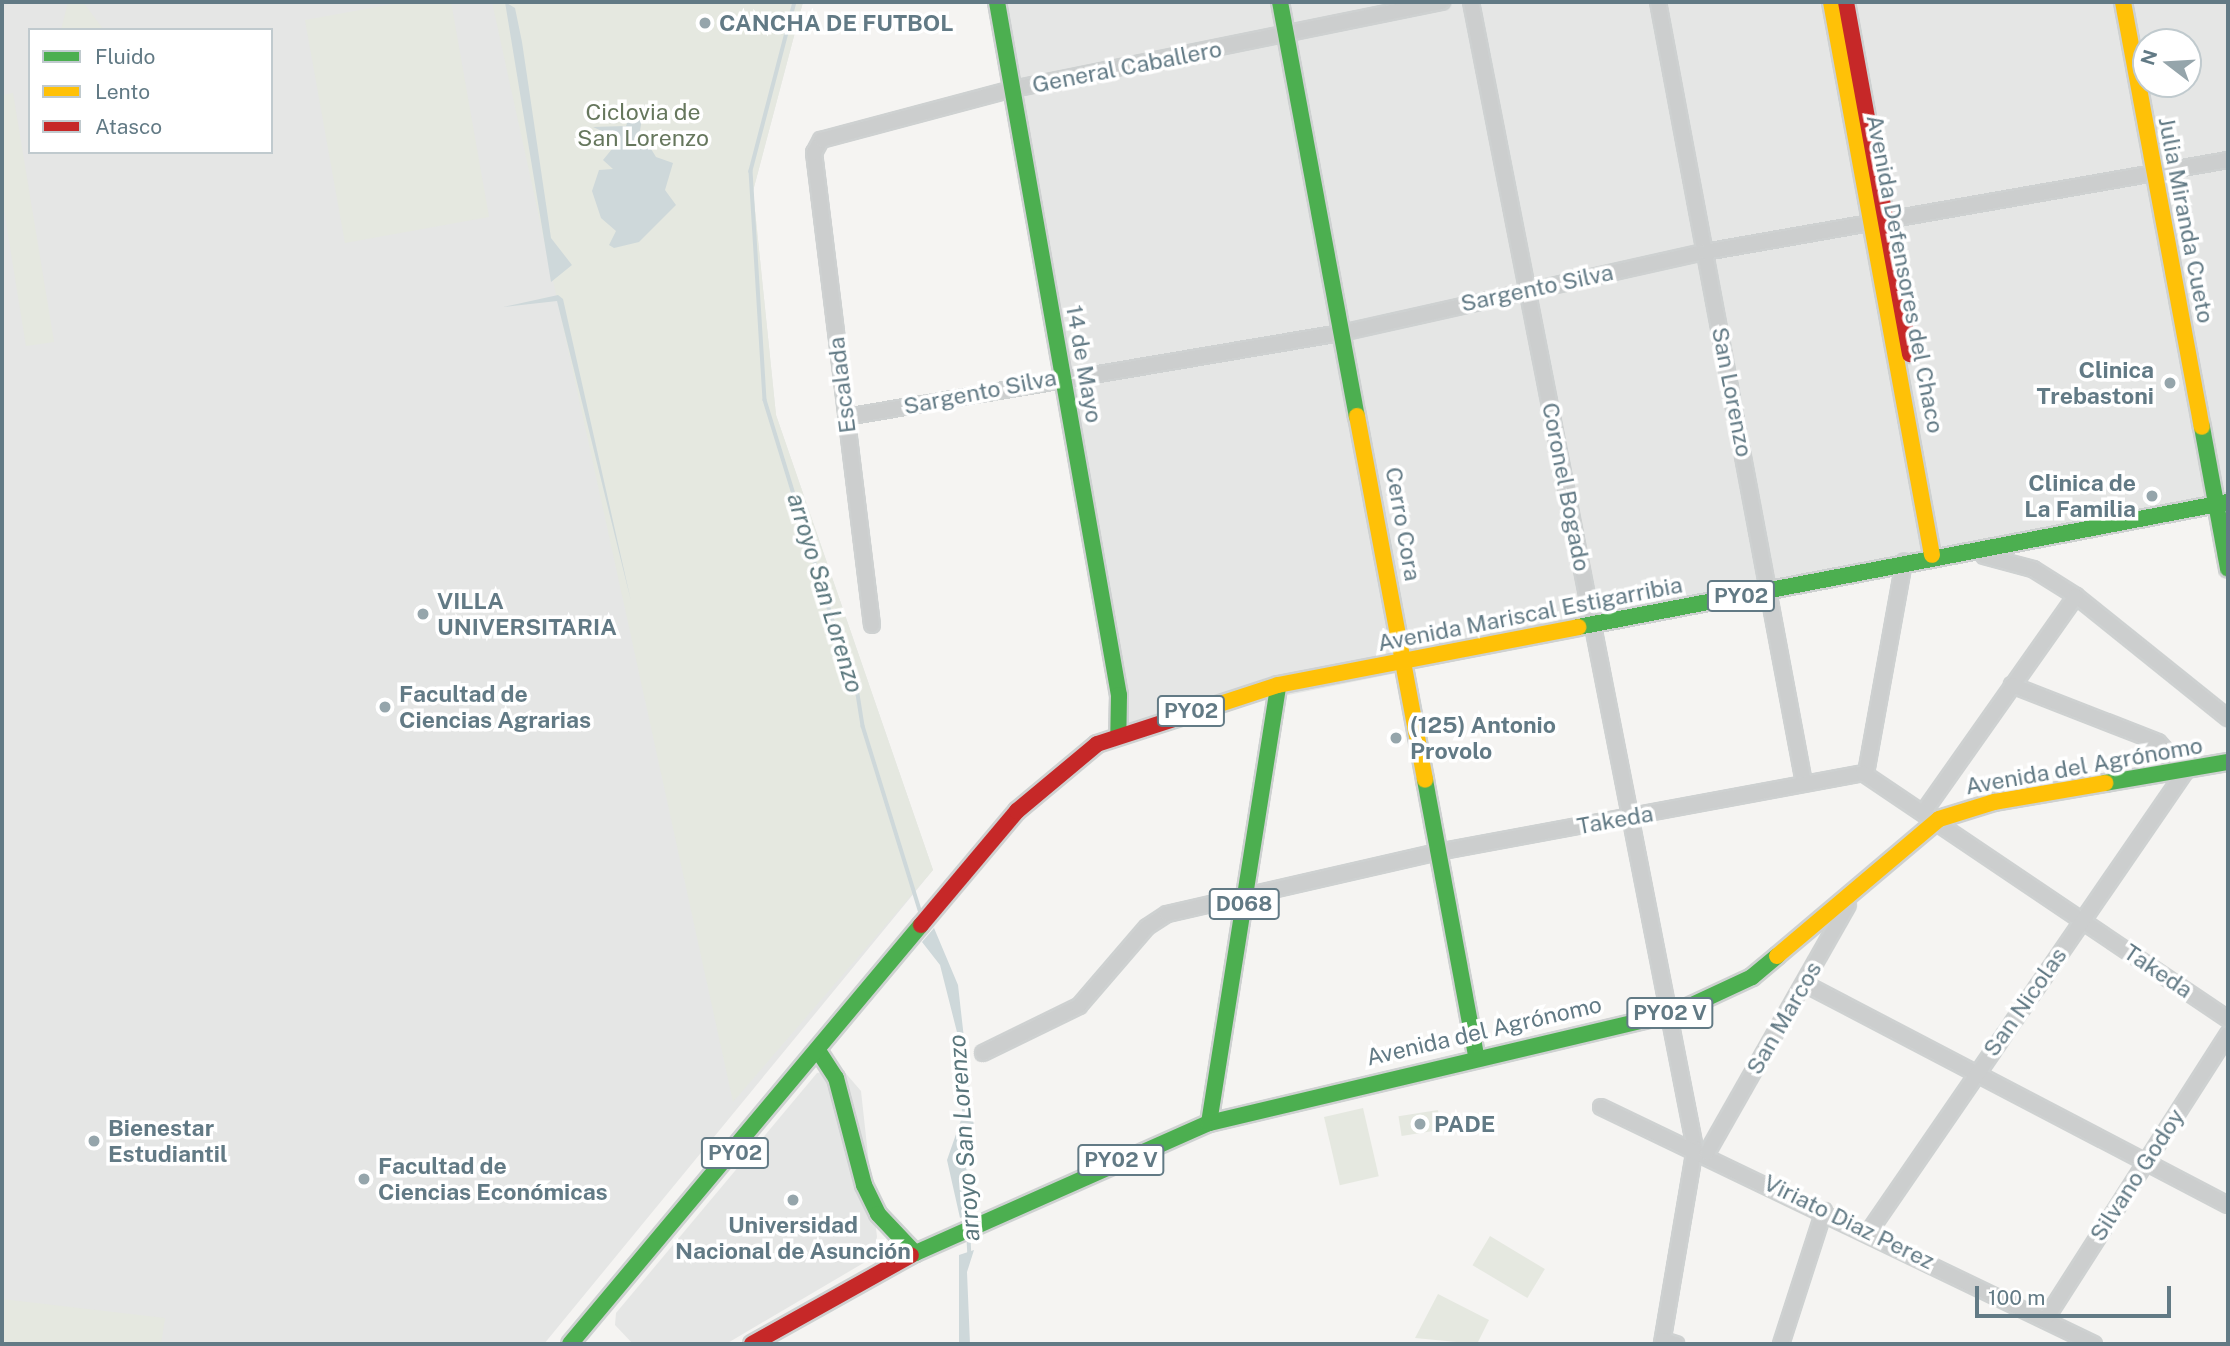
<!DOCTYPE html>
<meta charset="utf-8">
<style>
body{margin:0}
#map{position:relative;width:2230px;height:1346px;overflow:hidden;background:#f5f4f2;font-family:"Public Sans",sans-serif}
div>[style]{position:absolute}
.built>*{inset:0;background:#e5e6e5}
.green>*{inset:0;background:#e5e8e0;transform-origin:0 0}
.water>*{inset:0;background:#ced8da}
.stream>*{height:3.5px;margin:-1.75px;padding:0 1.75px;transform-origin:1.75px;border-radius:1.75px;background:#ced8da}
.roads{filter:drop-shadow(2px 0 #ced1d1) drop-shadow(-2px 0 #ced1d1) drop-shadow(0 2px #ced1d1) drop-shadow(0 -2px #ced1d1)}
.street>*{height:14px;margin:-7px;padding:0 7px;transform-origin:7px;border-radius:7px;background:#cccece}
.fast>*{height:16px;margin:-8px;padding:0 8px;transform-origin:8px;border-radius:8px;background:#4caf50}
.slow>*{height:16px;margin:-8px;padding:0 8px;transform-origin:8px;border-radius:8px;background:#ffc107}
.jam>*{height:16px;margin:-8px;padding:0 8px;transform-origin:8px;border-radius:8px;background:#c62828}
.dots>*{width:19px;height:19px;translate:-50% -50%;box-sizing:border-box;border:4px solid #fff;border-radius:50%}
span{translate:-50% -50%;white-space:nowrap;text-align:center;line-height:1.15;-webkit-text-stroke:7px #fff;paint-order:stroke}
.shield-label span{padding:2px 5px;background:#fff;border:2px solid;border-radius:5px;-webkit-text-stroke-width:0}
.shield-label{font-size:21px;color:#627a85;font-weight:700}
.poi-label{font-size:23px;color:#627a85;font-weight:700}
.left{translate:0 -50%;text-align:left}
.right{translate:-100% -50%;text-align:right}
.street-label{font-size:23px;color:#627a85}
.park-label{font-size:23px;color:#66775d}
.water-label{font-size:24px;color:#59767c;font-style:italic}
.frame{position:absolute;inset:0;border:4px solid #627a85;pointer-events:none}
.legend{position:absolute;left:28px;top:28px;width:245px;height:126px;box-sizing:border-box;background:#fff;border:2px solid #c0cace;margin:0;padding:9px 12px;list-style:none;font-size:21px;color:#627a85}
.legend li{display:flex;align-items:center;gap:14px;height:35px}
.legend b{width:35px;border:2px solid #c0cace}
.north{position:absolute;left:2132px;top:28px;width:70px;height:70px;box-sizing:border-box;background:#fff;border:2px solid #c0cace;border-radius:50%;rotate:287deg;font-size:19px;font-weight:700;line-height:28px;text-align:center;color:#627a85}
.north::after{content:'';display:block;margin:auto;width:24px;height:32px;background:#95a5ab;clip-path:polygon(50% 0,100% 100%,50% 72%,0 100%)}
.scale{position:absolute;left:1975px;top:1286px;width:196px;height:32px;box-sizing:border-box;border:4px solid #627a85;border-top:0;padding-left:9px;font-size:21px;line-height:24px;white-space:nowrap;color:#627a85;-webkit-text-stroke:5px #fff;paint-order:stroke}
</style>
<div id="map">
<div class="built">
<div style="clip-path:polygon(evenodd,2px 2px,803px 2px,753px 191px,776px 415px,933px 870px,544px 1344px,2px 1344px,2px 2px,30px 30px,271px 30px,271px 152px,30px 152px,30px 30px)"></div>
<div style="clip-path:polygon(evenodd,992px 2px,2228px 2px,2228px 504px,1121px 729px,992px 2px,2146px 42px,2188px 42px,2188px 84px,2146px 84px,2146px 42px)"></div>
<div style="clip-path:polygon(842px 1069px,861px 1091px,877px 1237px,872px 1258px,726px 1344px,633px 1344px,615px 1325px,616px 1313px,817px 1073px)"></div>
</div>
<div class="green">
<div style="clip-path:polygon(68px 2px,83px 2px,104px 30px,61px 30px)"></div>
<div style="clip-path:polygon(404px 2px,451px 2px,489px 217px,345px 243px,305px 20px)"></div>
<div style="clip-path:polygon(492px 2px,803px 2px,753px 191px,776px 415px,933px 870px,733px 1102px)"></div>
<div style="clip-path:polygon(13px 93px,54px 342px,26px 346px,2px 197px,2px 95px)"></div>
<div style="left:1363px;top:1108px;width:70px;height:40px;rotate:77deg"></div>
<div style="left:1438px;top:1110px;width:20px;height:40px;rotate:81deg"></div>
<div style="left:1490px;top:1236px;width:64px;height:34px;rotate:31deg"></div>
<div style="clip-path:polygon(1438px 1294px,1489px 1320px,1477px 1344px,1415px 1338px)"></div>
<div style="clip-path:polygon(2px 1299px,165px 1318px,161px 1344px,2px 1344px)"></div>
</div>
<div class="water">
<div style="clip-path:polygon(505px 2px,515px 8px,522px 42px,551px 238px,572px 265px,551px 282px)"></div>
<div style="clip-path:polygon(631px 113px,642px 118px,640px 131px,656px 157px,673px 163px,665px 190px,676px 205px,639px 242px,614px 248px,609px 245px,616px 231px,601px 218px,592px 191px,599px 170px,613px 169px,603px 160px,612px 149px,606px 133px,593px 127px,626px 126px)"></div>
<div style="clip-path:polygon(558px 295px,563px 299px,631px 601px,557px 301px,503px 307px)"></div>
<div style="clip-path:polygon(934px 928px,958px 985px,975px 1136px,967px 1169px,980px 1209px,960px 1218px,947px 1160px,962px 1117px,961px 1048px,940px 965px,922px 942px)"></div>
<div style="clip-path:polygon(974px 1250px,967px 1272px,970px 1344px,959px 1344px,959px 1255px)"></div>
</div>
<div class="stream">
<div style="left:795px;top:2px;width:175px;rotate:104.6deg"></div>
<div style="left:751px;top:171px;width:229px;rotate:86.5deg"></div>
<div style="left:765px;top:400px;width:258px;rotate:72.9deg"></div>
<div style="left:841px;top:647px;width:26px;rotate:59deg"></div>
<div style="left:854px;top:669px;width:58px;rotate:81deg"></div>
<div style="left:863px;top:726px;width:193px;rotate:72.8deg"></div>
<div style="left:969px;top:1239px;width:17px;rotate:87deg"></div>
</div>
<div class="roads">
<div class="street">
<div style="left:1471px;top:2px;width:1168px;rotate:78.94deg"></div>
<div style="left:1695px;top:1148px;width:199px;rotate:99.6deg"></div>
<div style="left:1658px;top:2px;width:795px;rotate:79.41deg"></div>
<div style="left:846px;top:417px;width:507px;rotate:-9.65deg"></div>
<div style="left:1346px;top:332px;width:368px;rotate:-12.6deg"></div>
<div style="left:1705px;top:252px;width:531px;rotate:-9.98deg"></div>
<div style="left:1984px;top:556px;width:51px;rotate:14.9deg"></div>
<div style="left:2033px;top:569px;width:51px;rotate:32.1deg"></div>
<div style="left:2076px;top:596px;width:195px;rotate:38.8deg"></div>
<div style="left:872px;top:625px;width:476px;rotate:-97deg"></div>
<div style="left:814px;top:153px;width:15px;rotate:-62deg"></div>
<div style="left:821px;top:140px;width:199px;rotate:-14.9deg"></div>
<div style="left:1013px;top:89px;width:438px;rotate:-11.5deg"></div>
<div style="left:1866px;top:773px;width:215px;rotate:-79.8deg"></div>
<div style="left:1925px;top:810px;width:262px;rotate:-54.8deg"></div>
<div style="left:1805px;top:984px;width:477px;rotate:27.6deg"></div>
<div style="left:983px;top:1053px;width:107px;rotate:-26.1deg"></div>
<div style="left:1079px;top:1006px;width:104px;rotate:-49.3deg"></div>
<div style="left:1147px;top:927px;width:24px;rotate:-33deg"></div>
<div style="left:1167px;top:914px;width:277px;rotate:-12.9deg"></div>
<div style="left:1437px;top:852px;width:433px;rotate:-10.5deg"></div>
<div style="left:1863px;top:773px;width:440px;rotate:34deg"></div>
<div style="left:1601px;top:1107px;width:547px;rotate:25.68deg"></div>
<div style="left:1707px;top:1153px;width:285px;rotate:-60.4deg"></div>
<div style="left:1868px;top:1233px;width:559px;rotate:-55.49deg"></div>
<div style="left:2185px;top:772px;width:40px;rotate:-132deg"></div>
<div style="left:2158px;top:742px;width:157px;rotate:-158.7deg"></div>
<div style="left:2047px;top:1317px;width:336px;rotate:-57.4deg"></div>
<div style="left:1663px;top:1340px;width:14px;rotate:17deg"></div>
<div style="left:1781px;top:1344px;width:140px;rotate:-72.1deg"></div>
</div>
<div class="fast">
<div style="left:997px;top:2px;width:704px;rotate:80.02deg"></div>
<div style="left:1119px;top:695px;width:39px;rotate:91deg"></div>
<div style="left:1280px;top:2px;width:421px;rotate:79.5deg"></div>
<div style="left:2202px;top:427px;width:144px;rotate:79.6deg"></div>
<div style="left:1578px;top:627px;width:662px;rotate:-10.89deg"></div>
<div style="left:1425px;top:780px;width:280px;rotate:79.5deg"></div>
<div style="left:2105px;top:783px;width:125px;rotate:-9.7deg"></div>
<div style="left:819px;top:1052px;width:31px;rotate:57deg"></div>
<div style="left:836px;top:1078px;width:111px;rotate:75.3deg"></div>
<div style="left:864px;top:1185px;width:32px;rotate:64deg"></div>
<div style="left:878px;top:1214px;width:54px;rotate:46.5deg"></div>
<div style="left:1209px;top:1123px;width:443px;rotate:-81deg"></div>
<div style="left:911px;top:1255px;width:326px;rotate:-23.9deg"></div>
<div style="left:1209px;top:1123px;width:481px;rotate:-13.3deg"></div>
<div style="left:1677px;top:1012px;width:83px;rotate:-25deg"></div>
<div style="left:1752px;top:977px;width:33px;rotate:-40deg"></div>
<div style="left:570px;top:1344px;width:547px;rotate:-50.05deg"></div>
</div>
<div class="slow">
<div style="left:1831px;top:2px;width:562px;rotate:79.65deg"></div>
<div style="left:2123px;top:2px;width:432px;rotate:79.5deg"></div>
<div style="left:1357px;top:416px;width:370px;rotate:79.4deg"></div>
<div style="left:1180px;top:717px;width:103px;rotate:-18.1deg"></div>
<div style="left:1278px;top:685px;width:306px;rotate:-10.9deg"></div>
<div style="left:1777px;top:956px;width:212px;rotate:-40.2deg"></div>
<div style="left:1939px;top:819px;width:58px;rotate:-17.2deg"></div>
<div style="left:1994px;top:802px;width:113px;rotate:-9.7deg"></div>
</div>
<div class="jam">
<div style="left:1846px;top:2px;width:358px;rotate:79.7deg"></div>
<div style="left:921px;top:925px;width:149px;rotate:-49.9deg"></div>
<div style="left:1017px;top:811px;width:104px;rotate:-39.9deg"></div>
<div style="left:1097px;top:744px;width:87px;rotate:-18deg"></div>
<div style="left:752px;top:1344px;width:182px;rotate:-29.2deg"></div>
</div>
</div>
<div class="dots">
<div style="left:705px;top:23px;background:#95a5ab"></div>
<div style="left:2170px;top:383px;background:#95a5ab"></div>
<div style="left:2152px;top:496px;background:#95a5ab"></div>
<div style="left:423px;top:614px;background:#95a5ab"></div>
<div style="left:385px;top:707px;background:#95a5ab"></div>
<div style="left:1396px;top:738px;background:#95a5ab"></div>
<div style="left:1420px;top:1124px;background:#95a5ab"></div>
<div style="left:94px;top:1141px;background:#95a5ab"></div>
<div style="left:364px;top:1179px;background:#95a5ab"></div>
<div style="left:793px;top:1200px;background:#95a5ab"></div>
</div>
<div class="shield-label">
<span style="left:1741px;top:596px">PY02</span>
<span style="left:1191px;top:711px">PY02</span>
<span style="left:1244px;top:904px">D068</span>
<span style="left:1670px;top:1013px">PY02 V</span>
<span style="left:735px;top:1153px">PY02</span>
<span style="left:1121px;top:1160px">PY02 V</span>
</div>
<div class="poi-label">
<span class="left" style="left:719px;top:23px">CANCHA DE FUTBOL</span>
<span class="right" style="left:2154px;top:383px">Clinica<br>Trebastoni</span>
<span class="right" style="left:2136px;top:496px">Clinica de<br>La Familia</span>
<span class="left" style="left:437px;top:614px">VILLA<br>UNIVERSITARIA</span>
<span class="left" style="left:399px;top:707px">Facultad de<br>Ciencias Agrarias</span>
<span class="left" style="left:1410px;top:738px">(125) Antonio<br>Provolo</span>
<span class="left" style="left:1434px;top:1124px">PADE</span>
<span class="left" style="left:108px;top:1141px">Bienestar<br>Estudiantil</span>
<span class="left" style="left:378px;top:1179px">Facultad de<br>Ciencias Económicas</span>
<span style="left:793px;top:1238px">Universidad<br>Nacional de Asunción</span>
</div>
<div class="street-label">
<span style="left:1127px;top:67px;rotate:-11deg">General Caballero</span>
<span style="left:2186px;top:220px;rotate:79deg">Julia Miranda Cueto</span>
<span style="left:1905px;top:274px;rotate:79deg">Avenida Defensores del Chaco</span>
<span style="left:1537px;top:288px;rotate:-12deg">Sargento Silva</span>
<span style="left:1084px;top:364px;rotate:80deg">14 de Mayo</span>
<span style="left:842px;top:385px;rotate:-97deg">Escalada</span>
<span style="left:980px;top:392px;rotate:-11deg">Sargento Silva</span>
<span style="left:1732px;top:392px;rotate:79deg">San Lorenzo</span>
<span style="left:1566px;top:487px;rotate:79deg">Coronel Bogado</span>
<span style="left:1403px;top:524px;rotate:80deg">Cerro Cora</span>
<span style="left:1530px;top:614px;rotate:-11deg">Avenida Mariscal Estigarribia</span>
<span style="left:2084px;top:766px;rotate:-10deg">Avenida del Agrónomo</span>
<span style="left:1615px;top:820px;rotate:-10deg">Takeda</span>
<span style="left:2158px;top:971px;rotate:34deg">Takeda</span>
<span style="left:2025px;top:1002px;rotate:-55deg">San Nicolas</span>
<span style="left:1784px;top:1018px;rotate:-60deg">San Marcos</span>
<span style="left:1484px;top:1031px;rotate:-13deg">Avenida del Agrónomo</span>
<span style="left:2137px;top:1175px;rotate:-57deg">Silvano Godoy</span>
<span style="left:1849px;top:1222px;rotate:26deg">Viriato Diaz Perez</span>
</div>
<div class="park-label">
<span style="left:643px;top:125px">Ciclovia de<br>San Lorenzo</span>
</div>
<div class="water-label">
<span style="left:825px;top:593px;rotate:73deg">arroyo San Lorenzo</span>
<span style="left:964px;top:1138px;rotate:-94deg">arroyo San Lorenzo</span>
</div>
<div class="frame"></div>
<ul class="legend">
<li><b style="height:9px;background:#4caf50"></b>Fluido</li>
<li><b style="height:9px;background:#ffc107"></b>Lento</li>
<li><b style="height:9px;background:#c62828"></b>Atasco</li>
</ul>
<div class="north">N</div>
<div class="scale">100 m</div>
</div>
